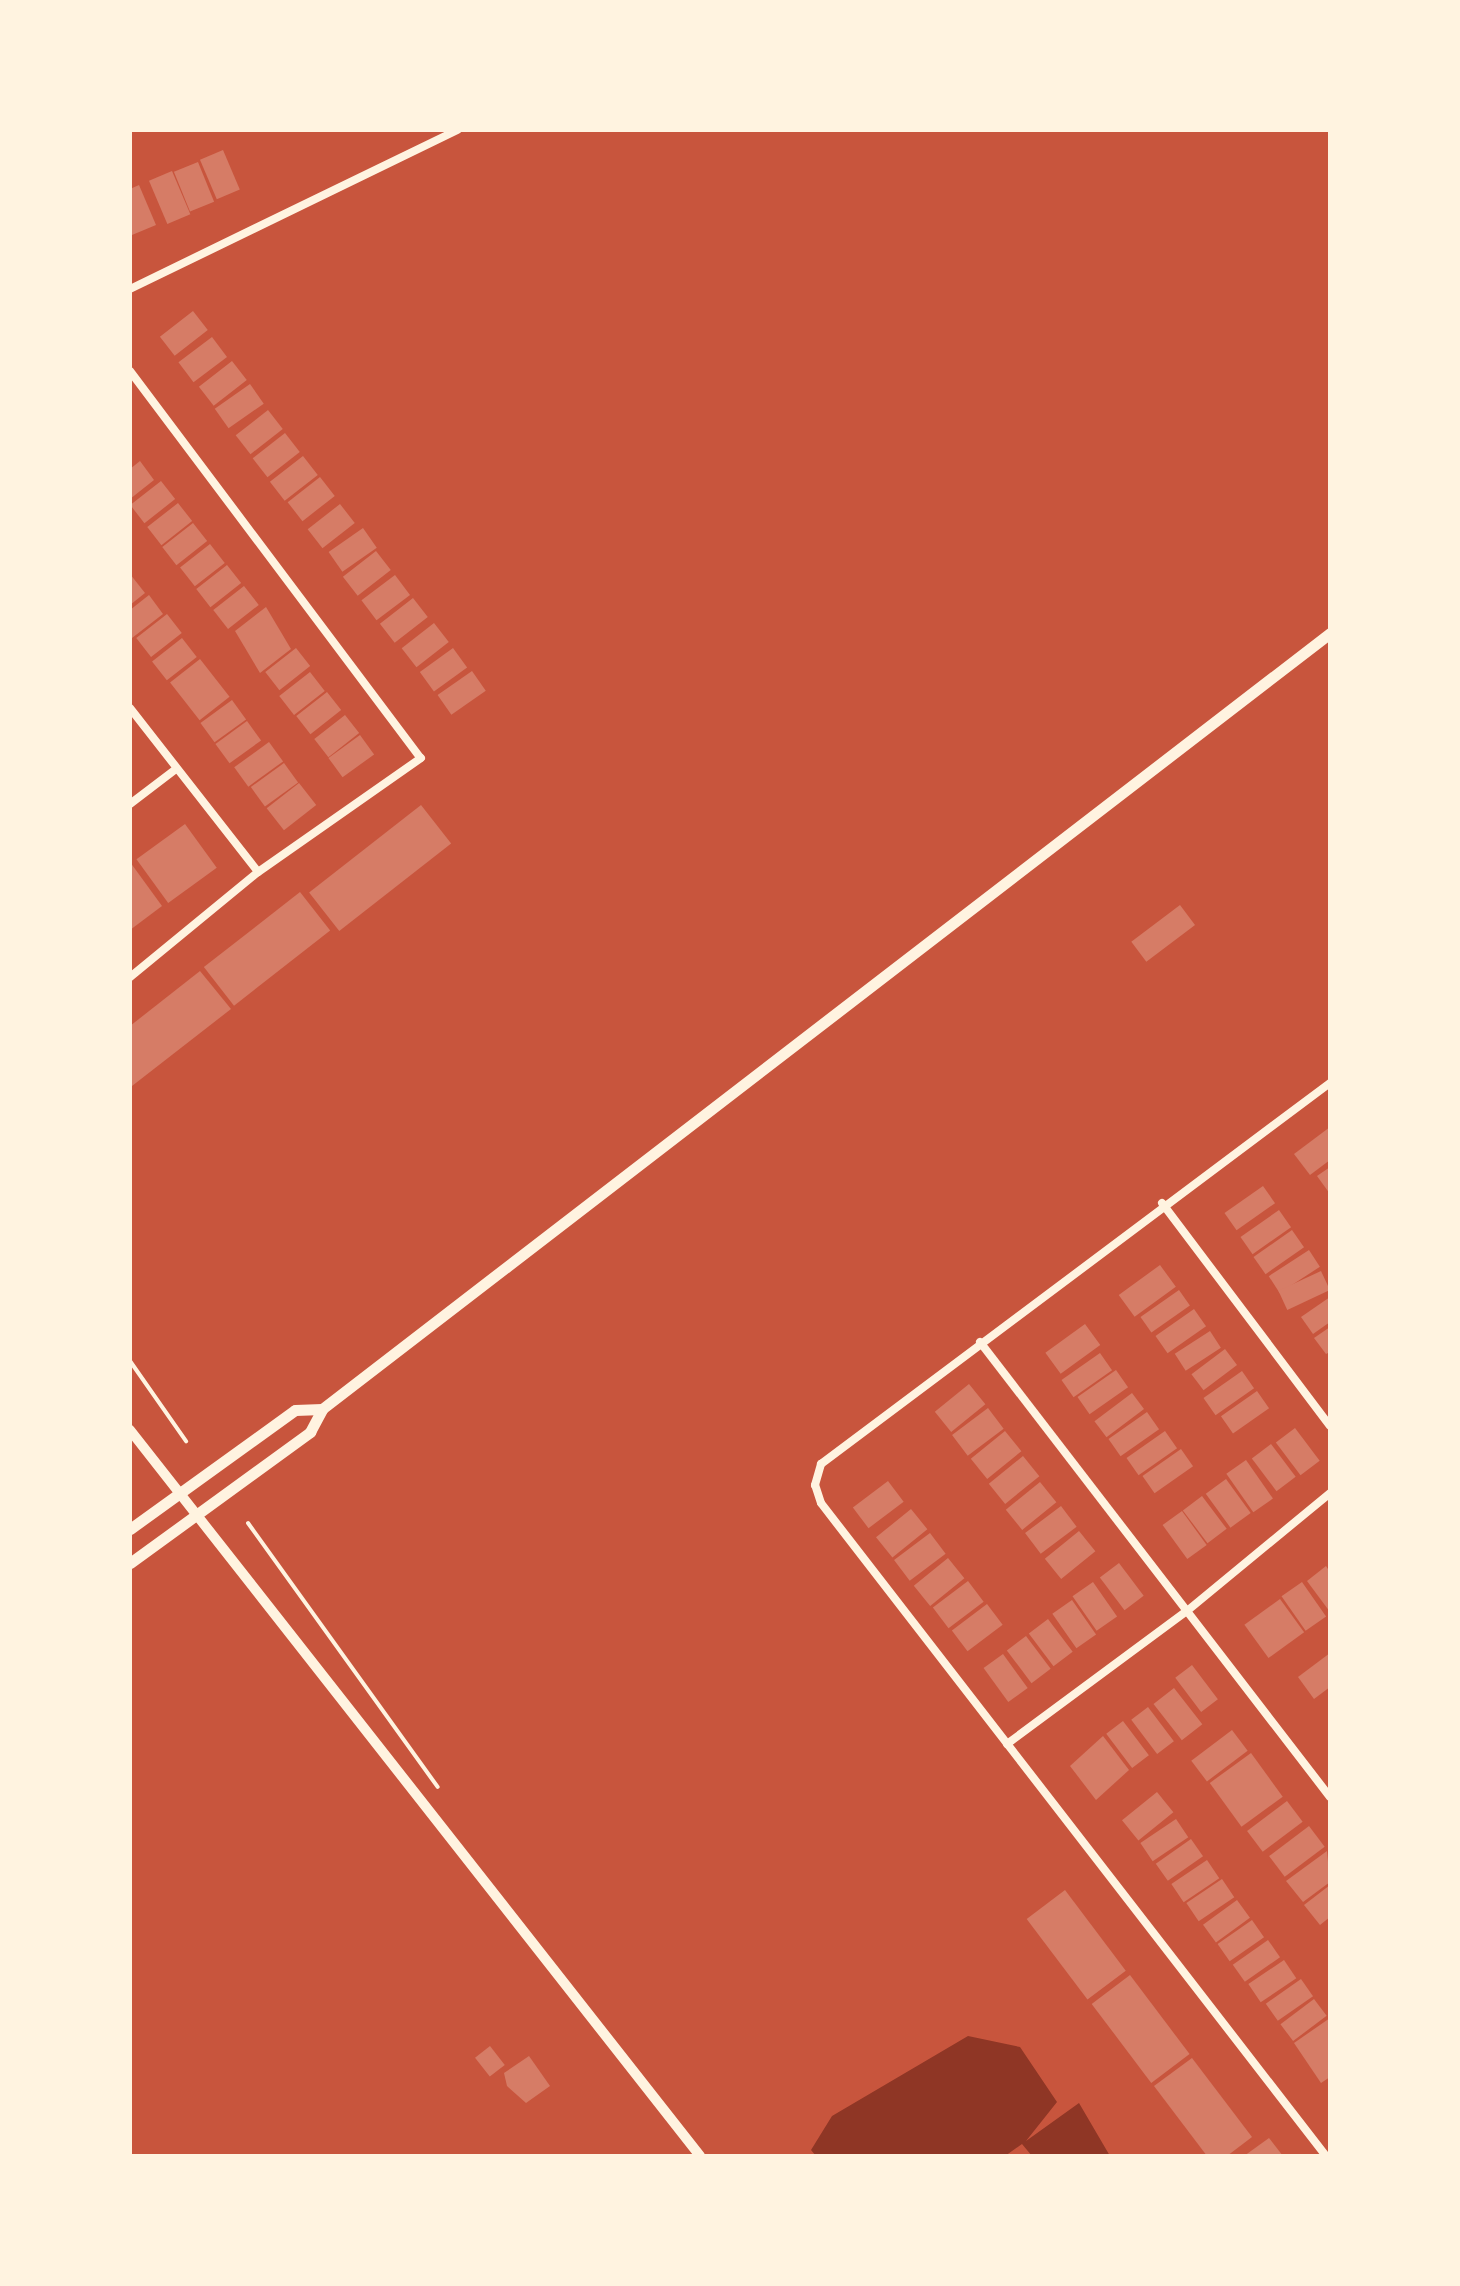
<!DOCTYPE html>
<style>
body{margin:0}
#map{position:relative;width:1460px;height:2286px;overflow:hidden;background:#c8553d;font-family:"Source Serif 4",serif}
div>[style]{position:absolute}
.water>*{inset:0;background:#8f3625}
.building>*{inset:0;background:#d67c66;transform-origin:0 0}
.path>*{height:4px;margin:-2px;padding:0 2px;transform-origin:2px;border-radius:2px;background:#fff3e0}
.minor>*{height:8px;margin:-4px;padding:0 4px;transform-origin:4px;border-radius:4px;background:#fff3e0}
.tertiary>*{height:10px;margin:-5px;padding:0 5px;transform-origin:5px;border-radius:5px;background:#fff3e0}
.secondary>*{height:11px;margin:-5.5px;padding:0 5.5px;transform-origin:5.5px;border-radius:5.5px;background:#fff3e0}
span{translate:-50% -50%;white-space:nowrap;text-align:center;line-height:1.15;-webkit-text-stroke:10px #fff3e0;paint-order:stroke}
.frame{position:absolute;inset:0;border:132px solid #fff3e0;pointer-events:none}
</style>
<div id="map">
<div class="water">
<div style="clip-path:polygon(968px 2036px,1020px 2047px,1057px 2102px,1026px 2141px,1079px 2103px,1110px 2156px,1032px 2156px,1022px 2144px,1005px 2156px,816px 2156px,811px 2150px,832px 2116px)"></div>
</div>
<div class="building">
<div style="left:223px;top:150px;width:43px;height:25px;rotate:67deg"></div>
<div style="left:198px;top:162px;width:43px;height:26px;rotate:68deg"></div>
<div style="left:172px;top:171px;width:47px;height:25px;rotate:67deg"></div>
<div style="clip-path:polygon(139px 185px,156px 225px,132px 235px,130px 189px)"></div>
<div style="left:193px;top:311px;width:24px;height:42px;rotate:52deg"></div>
<div style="left:212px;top:337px;width:25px;height:42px;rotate:53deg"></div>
<div style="left:232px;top:361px;width:24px;height:42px;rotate:52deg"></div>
<div style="left:250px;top:384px;width:24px;height:43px;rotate:55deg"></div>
<div style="left:268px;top:410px;width:24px;height:41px;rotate:52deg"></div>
<div style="left:285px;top:433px;width:24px;height:41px;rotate:52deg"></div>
<div style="left:303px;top:456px;width:24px;height:42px;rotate:52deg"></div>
<div style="clip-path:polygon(140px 461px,154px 480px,130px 499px,130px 469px)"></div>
<div style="left:320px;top:477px;width:24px;height:41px;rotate:52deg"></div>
<div style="left:161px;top:481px;width:23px;height:39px;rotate:52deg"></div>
<div style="left:178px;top:503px;width:23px;height:39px;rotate:52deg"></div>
<div style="left:340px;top:504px;width:24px;height:41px;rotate:52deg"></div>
<div style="left:193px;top:523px;width:23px;height:39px;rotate:52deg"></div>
<div style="left:363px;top:528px;width:24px;height:42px;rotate:55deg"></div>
<div style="left:210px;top:544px;width:24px;height:38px;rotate:52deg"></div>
<div style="left:376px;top:551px;width:24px;height:42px;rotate:52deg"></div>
<div style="left:227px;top:565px;width:23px;height:39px;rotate:52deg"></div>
<div style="clip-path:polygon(130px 574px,145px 593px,130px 605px)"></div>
<div style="left:395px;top:575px;width:25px;height:42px;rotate:53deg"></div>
<div style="left:244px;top:586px;width:24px;height:39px;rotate:52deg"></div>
<div style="clip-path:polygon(149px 595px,163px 614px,132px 638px,130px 610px)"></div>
<div style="left:413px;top:598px;width:24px;height:42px;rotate:52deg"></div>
<div style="clip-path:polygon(266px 607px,291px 649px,260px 673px,235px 631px)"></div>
<div style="left:167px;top:614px;width:24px;height:39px;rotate:52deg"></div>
<div style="left:434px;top:623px;width:24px;height:41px;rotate:52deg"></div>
<div style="left:182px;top:638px;width:24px;height:38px;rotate:52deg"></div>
<div style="left:296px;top:648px;width:23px;height:39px;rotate:52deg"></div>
<div style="left:453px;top:648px;width:24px;height:41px;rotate:54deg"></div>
<div style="left:200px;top:659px;width:48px;height:38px;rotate:52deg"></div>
<div style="left:472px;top:671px;width:24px;height:42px;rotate:55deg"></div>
<div style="left:310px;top:672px;width:24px;height:39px;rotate:52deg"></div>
<div style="left:327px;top:692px;width:23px;height:39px;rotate:52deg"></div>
<div style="left:232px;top:700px;width:24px;height:39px;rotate:54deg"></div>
<div style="left:345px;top:715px;width:23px;height:39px;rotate:52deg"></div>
<div style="left:247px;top:721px;width:24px;height:39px;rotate:54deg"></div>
<div style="left:360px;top:735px;width:24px;height:39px;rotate:54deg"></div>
<div style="left:269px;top:742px;width:24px;height:43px;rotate:54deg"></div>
<div style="left:284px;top:763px;width:24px;height:41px;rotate:54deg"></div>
<div style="left:299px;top:783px;width:28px;height:41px;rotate:52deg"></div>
<div style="left:421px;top:805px;width:49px;height:142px;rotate:52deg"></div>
<div style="left:185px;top:824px;width:54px;height:60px;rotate:54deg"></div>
<div style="clip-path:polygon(130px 862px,162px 906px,130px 930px)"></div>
<div style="left:300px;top:892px;width:49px;height:122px;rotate:52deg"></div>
<div style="left:1180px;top:905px;width:25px;height:61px;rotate:53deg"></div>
<div style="clip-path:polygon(200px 971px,231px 1009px,132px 1086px,130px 1026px)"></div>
<div style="clip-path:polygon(1330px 1127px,1330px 1160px,1310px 1175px,1294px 1154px)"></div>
<div style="clip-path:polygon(1330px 1167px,1330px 1194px,1317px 1176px)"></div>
<div style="left:1263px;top:1186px;width:21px;height:47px;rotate:55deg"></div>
<div style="left:1279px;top:1210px;width:21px;height:47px;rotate:55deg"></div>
<div style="left:1292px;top:1230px;width:21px;height:47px;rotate:55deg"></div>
<div style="left:1309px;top:1250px;width:20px;height:48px;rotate:57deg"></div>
<div style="left:1160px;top:1265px;width:27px;height:51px;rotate:54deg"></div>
<div style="left:1321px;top:1271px;width:21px;height:47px;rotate:65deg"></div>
<div style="left:1179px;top:1290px;width:19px;height:47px;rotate:55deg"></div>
<div style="clip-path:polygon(1330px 1297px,1330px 1322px,1313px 1334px,1301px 1317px)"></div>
<div style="left:1194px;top:1309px;width:21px;height:47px;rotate:55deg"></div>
<div style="left:1085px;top:1324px;width:26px;height:49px;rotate:54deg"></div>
<div style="clip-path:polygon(1330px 1327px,1330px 1352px,1326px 1354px,1314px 1338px)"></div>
<div style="left:1210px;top:1331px;width:20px;height:42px;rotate:57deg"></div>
<div style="left:1225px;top:1349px;width:20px;height:42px;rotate:53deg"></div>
<div style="left:1100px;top:1353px;width:21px;height:47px;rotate:55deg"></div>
<div style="left:1116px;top:1370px;width:21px;height:47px;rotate:55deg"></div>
<div style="left:1242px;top:1371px;width:21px;height:47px;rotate:55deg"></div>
<div style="left:969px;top:1384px;width:26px;height:44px;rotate:51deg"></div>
<div style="left:1257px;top:1391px;width:21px;height:44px;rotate:55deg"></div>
<div style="left:1132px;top:1393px;width:20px;height:47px;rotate:53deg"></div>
<div style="left:988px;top:1408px;width:26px;height:45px;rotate:53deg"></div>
<div style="left:1147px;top:1412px;width:21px;height:47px;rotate:55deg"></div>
<div style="left:1295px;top:1428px;width:41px;height:24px;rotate:53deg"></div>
<div style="left:1005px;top:1431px;width:26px;height:44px;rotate:51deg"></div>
<div style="left:1165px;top:1431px;width:21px;height:47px;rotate:55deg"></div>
<div style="left:1271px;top:1444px;width:41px;height:24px;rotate:53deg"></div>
<div style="left:1181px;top:1449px;width:21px;height:47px;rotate:55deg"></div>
<div style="left:1023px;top:1456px;width:26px;height:44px;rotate:51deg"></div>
<div style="left:1246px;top:1460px;width:47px;height:24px;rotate:55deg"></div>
<div style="left:1226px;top:1479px;width:42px;height:25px;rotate:54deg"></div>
<div style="left:888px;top:1481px;width:26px;height:44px;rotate:53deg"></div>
<div style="left:1040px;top:1482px;width:26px;height:44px;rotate:51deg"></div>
<div style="left:1202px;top:1496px;width:41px;height:24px;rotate:53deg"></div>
<div style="left:1061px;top:1506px;width:26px;height:45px;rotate:53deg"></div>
<div style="left:911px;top:1509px;width:26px;height:45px;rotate:51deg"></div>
<div style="left:1182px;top:1511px;width:42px;height:24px;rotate:54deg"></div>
<div style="left:1079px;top:1531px;width:26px;height:44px;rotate:51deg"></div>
<div style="left:930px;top:1533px;width:26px;height:45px;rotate:53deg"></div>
<div style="left:948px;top:1558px;width:26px;height:44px;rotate:51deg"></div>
<div style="left:1119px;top:1563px;width:41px;height:24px;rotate:53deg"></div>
<div style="clip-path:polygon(1326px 1566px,1330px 1572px,1330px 1612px,1307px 1581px)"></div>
<div style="left:968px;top:1581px;width:26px;height:44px;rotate:53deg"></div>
<div style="left:1093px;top:1582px;width:42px;height:25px;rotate:55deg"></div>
<div style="left:1302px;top:1582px;width:42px;height:25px;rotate:55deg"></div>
<div style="left:1280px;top:1599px;width:41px;height:44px;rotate:54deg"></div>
<div style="left:1072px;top:1600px;width:42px;height:24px;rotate:55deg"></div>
<div style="left:987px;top:1604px;width:26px;height:44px;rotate:53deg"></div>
<div style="left:1048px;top:1619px;width:41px;height:24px;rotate:53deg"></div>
<div style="left:1026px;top:1636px;width:41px;height:24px;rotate:53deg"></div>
<div style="clip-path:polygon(1330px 1653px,1330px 1687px,1314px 1699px,1298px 1677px)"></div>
<div style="left:1003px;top:1654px;width:42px;height:24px;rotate:54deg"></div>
<div style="left:1192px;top:1665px;width:43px;height:21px;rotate:53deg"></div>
<div style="left:1174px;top:1688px;width:46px;height:26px;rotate:52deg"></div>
<div style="left:1148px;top:1707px;width:43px;height:21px;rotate:53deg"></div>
<div style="left:1123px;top:1721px;width:43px;height:21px;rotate:53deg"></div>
<div style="left:1232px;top:1730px;width:26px;height:51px;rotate:53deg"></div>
<div style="clip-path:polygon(1103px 1736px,1129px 1770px,1096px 1800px,1070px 1766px)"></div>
<div style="left:1251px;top:1753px;width:54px;height:51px;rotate:54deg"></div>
<div style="left:1157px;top:1792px;width:26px;height:45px;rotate:51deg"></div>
<div style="left:1287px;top:1801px;width:26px;height:50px;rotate:53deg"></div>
<div style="left:1176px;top:1819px;width:22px;height:43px;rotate:56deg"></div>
<div style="left:1309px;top:1826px;width:26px;height:50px;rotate:53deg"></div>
<div style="left:1191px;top:1839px;width:21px;height:43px;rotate:55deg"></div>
<div style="clip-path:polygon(1327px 1851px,1330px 1882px,1303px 1902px,1286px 1881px)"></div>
<div style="left:1207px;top:1860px;width:22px;height:43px;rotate:56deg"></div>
<div style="left:1222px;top:1879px;width:22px;height:43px;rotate:56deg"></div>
<div style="clip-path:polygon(1330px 1885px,1330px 1917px,1320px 1925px,1304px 1905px)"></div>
<div style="left:1065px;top:1890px;width:101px;height:48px;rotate:53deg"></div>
<div style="left:1237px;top:1900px;width:22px;height:42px;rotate:54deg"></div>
<div style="left:1252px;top:1920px;width:21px;height:42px;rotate:55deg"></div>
<div style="left:1268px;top:1940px;width:21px;height:43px;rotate:55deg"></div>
<div style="left:1284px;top:1960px;width:22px;height:43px;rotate:56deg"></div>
<div style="left:1130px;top:1975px;width:99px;height:48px;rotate:53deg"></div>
<div style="left:1301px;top:1979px;width:21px;height:43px;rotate:55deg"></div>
<div style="left:1314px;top:1999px;width:21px;height:42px;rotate:53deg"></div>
<div style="clip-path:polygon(1330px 2018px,1330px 2077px,1321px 2083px,1294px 2043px)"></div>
<div style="left:490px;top:2046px;width:24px;height:19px;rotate:52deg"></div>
<div style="clip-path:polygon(529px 2056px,550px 2086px,526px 2103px,507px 2086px,504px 2073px)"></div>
<div style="clip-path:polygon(1192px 2058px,1252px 2137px,1227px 2156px,1207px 2156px,1154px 2086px)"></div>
<div style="clip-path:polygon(1269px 2138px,1283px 2156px,1244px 2156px)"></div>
</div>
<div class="path">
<div style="left:130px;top:1361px;width:98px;rotate:55deg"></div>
<div style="left:248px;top:1523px;width:325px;rotate:54.3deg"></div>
</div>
<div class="minor">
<div style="left:130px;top:289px;width:364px;rotate:-25.9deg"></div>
<div style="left:130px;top:371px;width:484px;rotate:53.1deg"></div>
<div style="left:421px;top:758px;width:199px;rotate:145deg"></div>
<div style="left:258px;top:872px;width:166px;rotate:140.6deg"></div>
<div style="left:130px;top:708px;width:208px;rotate:52deg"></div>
<div style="left:130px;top:804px;width:58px;rotate:-37.3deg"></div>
<div style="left:1162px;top:1203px;width:279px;rotate:53deg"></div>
<div style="left:980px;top:1342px;width:574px;rotate:52.43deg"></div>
<div style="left:1007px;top:1744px;width:224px;rotate:-36.5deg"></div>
<div style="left:1187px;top:1611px;width:185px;rotate:-39.5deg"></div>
<div style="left:1326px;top:2156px;width:825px;rotate:-127.72deg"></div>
<div style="left:821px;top:1503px;width:19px;rotate:-108deg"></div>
<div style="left:815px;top:1485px;width:22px;rotate:-74deg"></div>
<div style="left:821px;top:1464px;width:636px;rotate:-36.82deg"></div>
</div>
<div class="tertiary">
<div style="left:130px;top:1430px;width:923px;rotate:51.86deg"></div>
</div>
<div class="secondary">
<div style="left:130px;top:1529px;width:203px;rotate:-35.8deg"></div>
<div style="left:295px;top:1410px;width:27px;rotate:-2deg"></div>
<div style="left:130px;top:1563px;width:223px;rotate:-36deg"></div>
<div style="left:310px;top:1432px;width:26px;rotate:-62deg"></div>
<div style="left:322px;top:1409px;width:1272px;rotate:-37.59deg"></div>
</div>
<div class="frame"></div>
</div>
